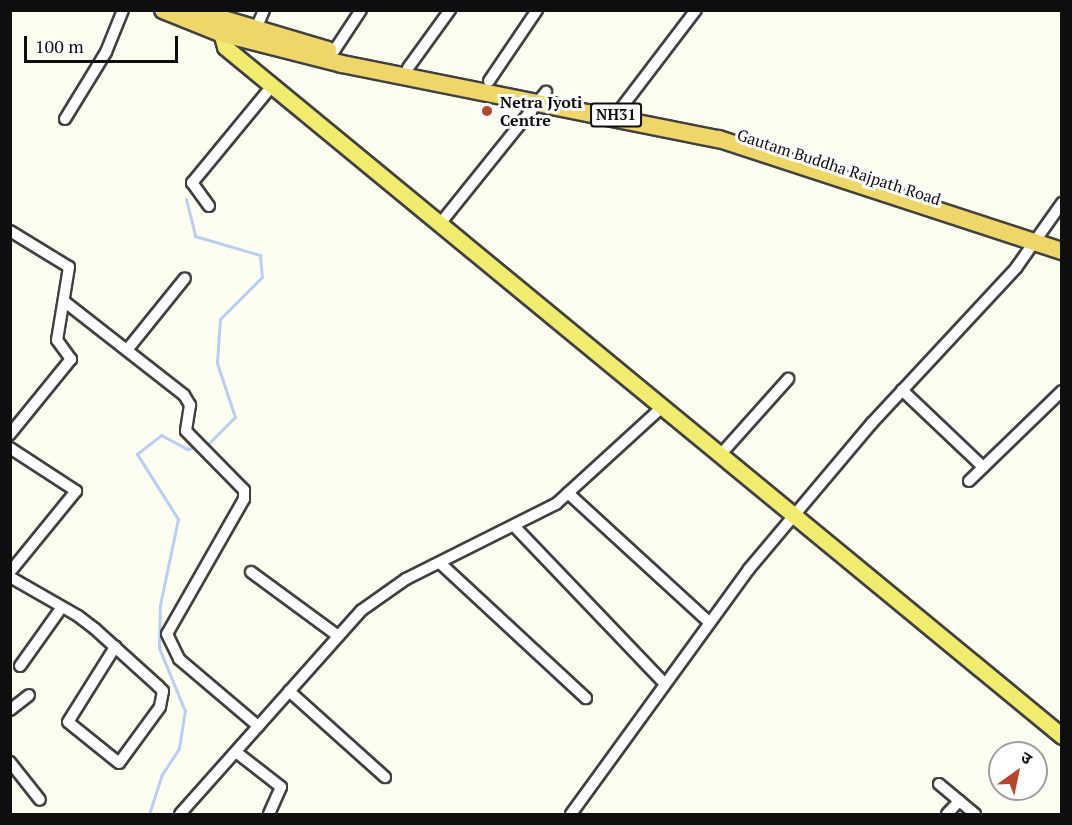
<!DOCTYPE html>
<meta charset="utf-8">
<style>
body{margin:0}
#map{position:relative;width:1072px;height:825px;overflow:hidden;background:#fefef0;font-family:"PT Serif","Noto Sans Devanagari",serif}
div>[style]{position:absolute}
.stream>*{height:3px;margin:-1.5px;padding:0 1.5px;transform-origin:1.5px;border-radius:1.5px;background:#b8cff2}
.roads{filter:drop-shadow(2px 0 #414141) drop-shadow(-2px 0 #414141) drop-shadow(0 2px #414141) drop-shadow(0 -2px #414141)}
.minor>*{height:10px;margin:-5px;padding:0 5px;transform-origin:5px;border-radius:5px;background:#fff}
.primary>*{height:15px;margin:-7.5px;padding:0 7.5px;transform-origin:7.5px;border-radius:7.5px;background:#f0ed6e}
.trunk>*{height:16px;margin:-8px;padding:0 8px;transform-origin:8px;border-radius:8px;background:#eed668}
.dots>*{width:16px;height:16px;translate:-50% -50%;box-sizing:border-box;border:3px solid #fff;border-radius:50%}
span{translate:-50% -50%;white-space:nowrap;text-align:center;line-height:1.15;-webkit-text-stroke:6px #fff;paint-order:stroke}
.shield-label span{padding:2px 4px;background:#fff;border:2px solid;border-radius:4px;-webkit-text-stroke-width:0}
.shield-label{font-size:15px;color:#0e0e0e;font-weight:700}
.poi-label{font-size:16px;color:#0e0e0e;font-weight:700}
.left{translate:0 -50%;text-align:left}
.street-label{font-size:16px;color:#0e0e0e}
.frame{position:absolute;inset:0;border:12px solid #0e0e0e;pointer-events:none}
.north{position:absolute;left:988px;top:741px;width:60px;height:60px;box-sizing:border-box;background:#fff;border:2px solid #9f9f9f;border-radius:50%;rotate:33deg;font-size:16px;font-weight:700;line-height:24px;text-align:center;color:#0e0e0e}
.north::after{content:'';display:block;margin:auto;width:21px;height:27px;background:#b6462e;clip-path:polygon(50% 0,100% 100%,50% 72%,0 100%)}
.scale{position:absolute;left:24px;top:36px;width:154px;height:27px;box-sizing:border-box;border:3px solid #0e0e0e;border-top:0;padding-left:8px;font-size:18px;line-height:21px;white-space:nowrap;color:#0e0e0e;-webkit-text-stroke:4px #fff;paint-order:stroke}
</style>
<div id="map">
<div class="stream">
<div style="left:186px;top:199px;width:38px;rotate:76deg"></div>
<div style="left:195px;top:236px;width:68px;rotate:16.3deg"></div>
<div style="left:260px;top:255px;width:22px;rotate:85deg"></div>
<div style="left:262px;top:277px;width:59px;rotate:135deg"></div>
<div style="left:220px;top:319px;width:44px;rotate:93.9deg"></div>
<div style="left:217px;top:363px;width:57px;rotate:71.6deg"></div>
<div style="left:235px;top:417px;width:41px;rotate:135deg"></div>
<div style="left:149px;top:814px;width:40px;rotate:-72deg"></div>
<div style="left:161px;top:776px;width:33px;rotate:-57deg"></div>
<div style="left:179px;top:748px;width:37px;rotate:-81deg"></div>
<div style="left:185px;top:711px;width:68px;rotate:-112.4deg"></div>
<div style="left:159px;top:648px;width:43px;rotate:-88.7deg"></div>
<div style="left:160px;top:605px;width:88px;rotate:-78.2deg"></div>
<div style="left:178px;top:519px;width:77px;rotate:-122.2deg"></div>
<div style="left:137px;top:454px;width:31px;rotate:-38deg"></div>
<div style="left:161px;top:435px;width:30px;rotate:28deg"></div>
<div style="left:187px;top:449px;width:12px;rotate:-9deg"></div>
</div>
<div class="roads">
<div class="minor">
<div style="left:256px;top:29px;width:21px;rotate:-67deg"></div>
<div style="left:334px;top:51px;width:49px;rotate:-56.6deg"></div>
<div style="left:408px;top:68px;width:72px;rotate:-54.1deg"></div>
<div style="left:489px;top:81px;width:86px;rotate:-55.9deg"></div>
<div style="left:622px;top:107px;width:122px;rotate:-52.7deg"></div>
<div style="left:65px;top:119px;width:79px;rotate:-58.5deg"></div>
<div style="left:106px;top:52px;width:45px;rotate:-68deg"></div>
<div style="left:209px;top:206px;width:29px;rotate:-126deg"></div>
<div style="left:192px;top:183px;width:126px;rotate:-50.5deg"></div>
<div style="left:439px;top:225px;width:171px;rotate:-51.2deg"></div>
<div style="left:10px;top:231px;width:69px;rotate:31.4deg"></div>
<div style="left:69px;top:267px;width:74px;rotate:99.3deg"></div>
<div style="left:57px;top:340px;width:24px;rotate:54deg"></div>
<div style="left:71px;top:359px;width:97px;rotate:129.1deg"></div>
<div style="left:65px;top:302px;width:151px;rotate:38deg"></div>
<div style="left:184px;top:395px;width:12px;rotate:59deg"></div>
<div style="left:190px;top:405px;width:26px;rotate:99deg"></div>
<div style="left:186px;top:431px;width:83px;rotate:45.5deg"></div>
<div style="left:244px;top:490px;width:9px;rotate:90deg"></div>
<div style="left:244px;top:499px;width:155px;rotate:119.7deg"></div>
<div style="left:167px;top:634px;width:28px;rotate:64deg"></div>
<div style="left:179px;top:659px;width:104px;rotate:40.3deg"></div>
<div style="left:127px;top:350px;width:92px;rotate:-51.1deg"></div>
<div style="left:902px;top:390px;width:112px;rotate:43.5deg"></div>
<div style="left:10px;top:448px;width:79px;rotate:33.1deg"></div>
<div style="left:76px;top:491px;width:104px;rotate:129.2deg"></div>
<div style="left:721px;top:454px;width:101px;rotate:-48.2deg"></div>
<div style="left:969px;top:481px;width:129px;rotate:-44.1deg"></div>
<div style="left:568px;top:493px;width:191px;rotate:42.5deg"></div>
<div style="left:516px;top:528px;width:214px;rotate:46.3deg"></div>
<div style="left:440px;top:563px;width:199px;rotate:42.8deg"></div>
<div style="left:251px;top:572px;width:108px;rotate:36.3deg"></div>
<div style="left:10px;top:577px;width:78px;rotate:29.8deg"></div>
<div style="left:78px;top:616px;width:21px;rotate:37deg"></div>
<div style="left:95px;top:629px;width:85px;rotate:42.1deg"></div>
<div style="left:158px;top:686px;width:7px;rotate:45deg"></div>
<div style="left:163px;top:691px;width:16px;rotate:101deg"></div>
<div style="left:160px;top:707px;width:69px;rotate:126.2deg"></div>
<div style="left:119px;top:763px;width:65px;rotate:-141.2deg"></div>
<div style="left:68px;top:722px;width:89px;rotate:-57.9deg"></div>
<div style="left:20px;top:666px;width:72px;rotate:-54.6deg"></div>
<div style="left:289px;top:691px;width:129px;rotate:41.9deg"></div>
<div style="left:10px;top:710px;width:24px;rotate:-38deg"></div>
<div style="left:236px;top:752px;width:57px;rotate:37.9deg"></div>
<div style="left:281px;top:787px;width:30px;rotate:114deg"></div>
<div style="left:10px;top:762px;width:48px;rotate:51.7deg"></div>
<div style="left:939px;top:784px;width:47px;rotate:39.8deg"></div>
<div style="left:180px;top:814px;width:273px;rotate:-48.3deg"></div>
<div style="left:362px;top:610px;width:54px;rotate:-35.2deg"></div>
<div style="left:406px;top:579px;width:168px;rotate:-26.6deg"></div>
<div style="left:556px;top:504px;width:142px;rotate:-42.4deg"></div>
<div style="left:571px;top:814px;width:303px;rotate:-54deg"></div>
<div style="left:749px;top:569px;width:191px;rotate:-49.9deg"></div>
<div style="left:872px;top:423px;width:212px;rotate:-47.1deg"></div>
<div style="left:1016px;top:268px;width:80px;rotate:-54.7deg"></div>
<div style="left:947px;top:814px;width:18px;rotate:-47deg"></div>
</div>
<div class="primary">
<div style="left:218px;top:22px;width:26px;rotate:74deg"></div>
<div style="left:225px;top:47px;width:1084px;rotate:39.46deg"></div>
</div>
<div class="trunk">
<div style="left:163px;top:10px;width:61px;rotate:22deg"></div>
<div style="left:220px;top:33px;width:126px;rotate:14.3deg"></div>
<div style="left:342px;top:64px;width:384px;rotate:11.3deg"></div>
<div style="left:719px;top:139px;width:361px;rotate:18.1deg"></div>
<div style="left:193px;top:10px;width:141px;rotate:16.5deg"></div>
</div>
</div>
<div class="dots">
<div style="left:487px;top:111px;background:#b6462e"></div>
</div>
<div class="shield-label">
<span style="left:616px;top:115px">NH31</span>
</div>
<div class="poi-label">
<span class="left" style="left:500px;top:111px">Netra Jyoti<br>Centre</span>
</div>
<div class="street-label">
<span style="left:839px;top:167px;rotate:18deg">Gautam Buddha Rajpath Road</span>
</div>
<div class="frame"></div>
<div class="north">उ</div>
<div class="scale">100 m</div>
</div>
